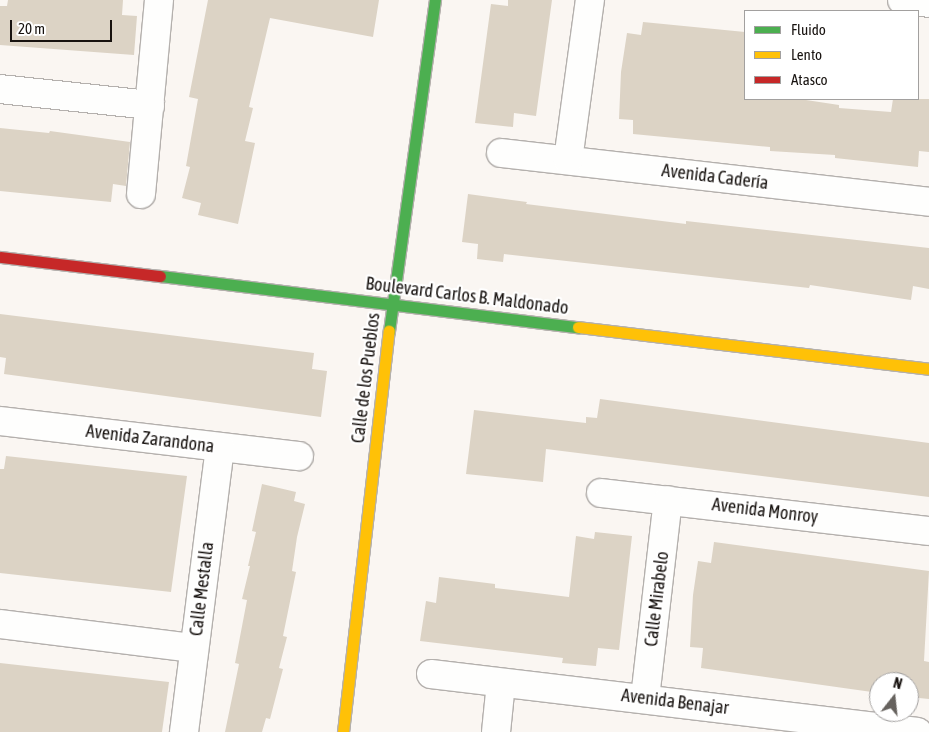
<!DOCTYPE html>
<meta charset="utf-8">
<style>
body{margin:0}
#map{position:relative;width:929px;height:732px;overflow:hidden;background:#faf6f2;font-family:"Asap Condensed",sans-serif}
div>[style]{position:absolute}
.building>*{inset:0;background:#dcd3c5}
.roads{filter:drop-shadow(1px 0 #b4b0ad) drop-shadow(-1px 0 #b4b0ad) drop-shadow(0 1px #b4b0ad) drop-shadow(0 -1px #b4b0ad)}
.street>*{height:28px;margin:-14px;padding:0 14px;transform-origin:14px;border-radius:14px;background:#fefefd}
.fast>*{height:11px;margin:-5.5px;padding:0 5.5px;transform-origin:5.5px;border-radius:5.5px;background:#4caf50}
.slow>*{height:11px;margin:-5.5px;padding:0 5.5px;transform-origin:5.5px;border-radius:5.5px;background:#ffc107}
.jam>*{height:11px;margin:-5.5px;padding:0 5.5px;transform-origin:5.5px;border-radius:5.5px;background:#c62828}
span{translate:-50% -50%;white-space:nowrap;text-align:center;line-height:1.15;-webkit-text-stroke:4.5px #fff;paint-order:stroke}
.street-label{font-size:18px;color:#17120f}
.legend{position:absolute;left:744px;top:10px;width:175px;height:90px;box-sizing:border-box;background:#fff;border:1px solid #a2a09f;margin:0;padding:6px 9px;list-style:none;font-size:15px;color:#17120f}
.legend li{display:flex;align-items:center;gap:10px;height:25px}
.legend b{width:25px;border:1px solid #a2a09f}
.north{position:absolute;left:869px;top:672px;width:50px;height:50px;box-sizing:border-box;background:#fff;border:1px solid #a2a09f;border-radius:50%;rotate:16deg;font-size:14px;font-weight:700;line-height:20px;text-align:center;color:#17120f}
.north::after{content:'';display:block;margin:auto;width:18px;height:22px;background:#66625e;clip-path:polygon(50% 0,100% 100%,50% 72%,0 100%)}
.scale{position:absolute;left:10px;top:20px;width:102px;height:22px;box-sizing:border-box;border:2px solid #17120f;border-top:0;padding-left:6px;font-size:15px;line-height:18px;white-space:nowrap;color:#17120f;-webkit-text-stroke:4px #fff;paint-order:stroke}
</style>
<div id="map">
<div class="building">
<div style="clip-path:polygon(8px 0,123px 0,122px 15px,137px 16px,134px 55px,0 45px,0 6px,7px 6px)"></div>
<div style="clip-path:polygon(208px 0,379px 0,373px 37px,270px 18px,249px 107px,253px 108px,245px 141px,255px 143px,238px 224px,198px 215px,201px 203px,182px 198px,190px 167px,186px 166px,198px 99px,189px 97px)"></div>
<div style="clip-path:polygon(508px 0,552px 0,536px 116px,514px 113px,513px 127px,475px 123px,491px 4px,508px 6px)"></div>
<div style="clip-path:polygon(643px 22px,745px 32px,745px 99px,806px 100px,839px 105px,839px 108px,891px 112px,893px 99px,929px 99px,929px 152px,919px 151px,918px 167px,835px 158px,835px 155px,770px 151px,770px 147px,633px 134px,633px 120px,619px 119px,621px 72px,627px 33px,641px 35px)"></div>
<div style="clip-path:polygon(0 128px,49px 133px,50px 131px,130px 142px,126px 186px,113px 184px,111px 202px,0 191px)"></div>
<div style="clip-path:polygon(468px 194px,527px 202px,526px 204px,686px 224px,686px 221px,929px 248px,929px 289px,913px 286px,911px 300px,810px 285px,809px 288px,504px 254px,503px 262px,477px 259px,478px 244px,462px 242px)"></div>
<div style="clip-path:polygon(0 314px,314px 353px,312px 369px,327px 371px,321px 417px,4px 374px,6px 358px,0 357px)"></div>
<div style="clip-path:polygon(600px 399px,929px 443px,929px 497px,546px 449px,543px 482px,466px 474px,474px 410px,586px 423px,586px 417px,597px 418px)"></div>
<div style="clip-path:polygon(6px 456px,187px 476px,171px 592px,0 573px,0 469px,4px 469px)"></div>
<div style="clip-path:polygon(262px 484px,296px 492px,294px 501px,305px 504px,297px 537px,292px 571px,296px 572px,283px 636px,287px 637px,279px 668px,283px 669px,270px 719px,266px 718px,262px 732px,225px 732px,239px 664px,235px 663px,247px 600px,242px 599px,250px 566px,248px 566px,256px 532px,252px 531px)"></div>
<div style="clip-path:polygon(595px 532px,632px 536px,619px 650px,598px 648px,596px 666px,562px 663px,563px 658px,420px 641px,426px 601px,436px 603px,439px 577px,495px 584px,495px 588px,569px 597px,576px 536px,594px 539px)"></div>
<div style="clip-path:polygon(714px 542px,929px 571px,924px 661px,929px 662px,929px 699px,909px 697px,909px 682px,879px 682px,879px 693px,701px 668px,703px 648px,690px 647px,693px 595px,698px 561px,711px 563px)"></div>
<div style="clip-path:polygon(0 663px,169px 682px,162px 732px,0 732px)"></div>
</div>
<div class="roads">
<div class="street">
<div style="left:902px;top:0;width:27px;rotate:6deg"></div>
<div style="left:0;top:89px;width:151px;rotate:6.1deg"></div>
<div style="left:501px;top:153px;width:431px;rotate:6.5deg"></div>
<div style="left:568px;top:160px;width:162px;rotate:-82.2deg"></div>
<div style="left:141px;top:194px;width:195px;rotate:-84.7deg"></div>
<div style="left:0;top:421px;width:301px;rotate:6.7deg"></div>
<div style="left:601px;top:493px;width:330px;rotate:6.6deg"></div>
<div style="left:0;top:624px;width:195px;rotate:7.1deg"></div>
<div style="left:431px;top:674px;width:490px;rotate:6.8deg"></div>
<div style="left:645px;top:698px;width:199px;rotate:-83.4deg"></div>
<div style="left:184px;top:732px;width:287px;rotate:-82.8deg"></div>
<div style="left:496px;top:732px;width:49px;rotate:-84.2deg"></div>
</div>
<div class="fast">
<div style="left:160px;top:276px;width:421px;rotate:7deg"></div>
<div style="left:389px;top:331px;width:334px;rotate:-82.1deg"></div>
</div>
<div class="slow">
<div style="left:578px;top:327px;width:354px;rotate:6.8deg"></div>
<div style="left:343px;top:732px;width:404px;rotate:-83.5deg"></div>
</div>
<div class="jam">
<div style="left:0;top:257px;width:161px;rotate:6.8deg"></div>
</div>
</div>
<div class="street-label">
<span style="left:715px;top:177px;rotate:7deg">Avenida Cadería</span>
<span style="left:467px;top:296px;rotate:7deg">Boulevard Carlos B. Maldonado</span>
<span style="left:366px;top:378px;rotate:-83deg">Calle de los Pueblos</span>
<span style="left:150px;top:439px;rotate:7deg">Avenida Zarandona</span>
<span style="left:765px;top:511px;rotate:7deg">Avenida Monroy</span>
<span style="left:202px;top:589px;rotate:-83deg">Calle Mestalla</span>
<span style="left:657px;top:599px;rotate:-83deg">Calle Mirabelo</span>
<span style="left:675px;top:702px;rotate:7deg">Avenida Benajar</span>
</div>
<ul class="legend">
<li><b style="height:6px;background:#4caf50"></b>Fluido</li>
<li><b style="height:6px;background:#ffc107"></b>Lento</li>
<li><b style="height:6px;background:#c62828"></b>Atasco</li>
</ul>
<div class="north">N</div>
<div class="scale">20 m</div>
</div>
